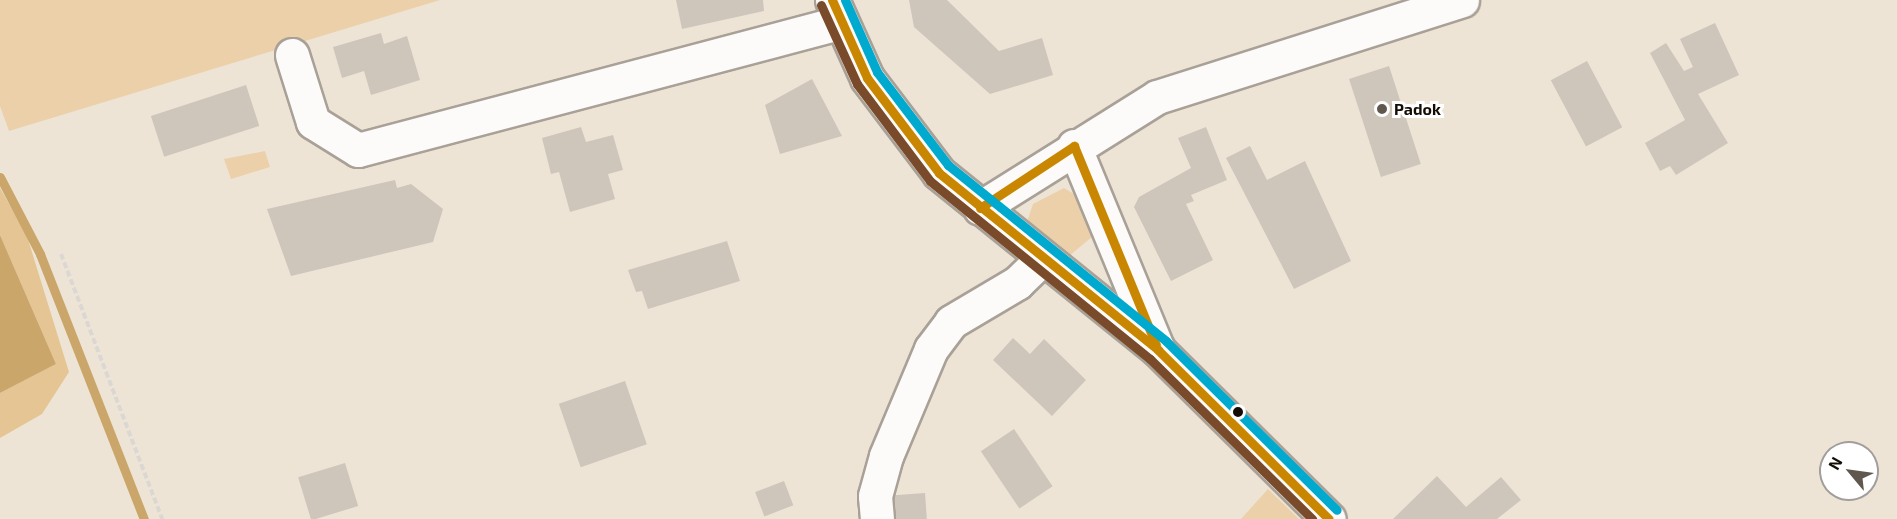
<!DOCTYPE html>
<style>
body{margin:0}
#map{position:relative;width:1897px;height:519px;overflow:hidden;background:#eee4d6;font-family:"Exo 2",sans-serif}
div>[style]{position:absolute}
.green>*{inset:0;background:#ebd0a9}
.forest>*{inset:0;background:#e5c593}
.water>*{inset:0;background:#cba66a}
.stream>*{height:9px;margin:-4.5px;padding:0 4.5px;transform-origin:4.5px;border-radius:4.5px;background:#cba66a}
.building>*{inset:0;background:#cec6bb;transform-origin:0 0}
.path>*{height:4px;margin-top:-2px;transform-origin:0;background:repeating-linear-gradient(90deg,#dbd8d4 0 6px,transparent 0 9px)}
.roads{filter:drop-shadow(2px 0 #a9a197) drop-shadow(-2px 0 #a9a197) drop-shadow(0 2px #a9a197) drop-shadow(0 -2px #a9a197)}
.minor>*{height:33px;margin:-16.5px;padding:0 16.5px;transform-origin:16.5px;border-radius:16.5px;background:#fcfbf9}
.bus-1>*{height:9px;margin:-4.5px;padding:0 4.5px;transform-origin:4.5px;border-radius:4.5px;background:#c98701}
.bus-2>*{height:9px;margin:-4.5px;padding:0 4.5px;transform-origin:4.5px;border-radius:4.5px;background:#7a4b2a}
.bus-3>*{height:9px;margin:-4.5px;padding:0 4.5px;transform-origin:4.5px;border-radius:4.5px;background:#00a9ce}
.dots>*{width:16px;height:16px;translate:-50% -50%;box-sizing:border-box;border:3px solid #fff;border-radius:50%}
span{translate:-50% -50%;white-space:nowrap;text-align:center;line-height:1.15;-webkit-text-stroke:6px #fff;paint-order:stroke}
.poi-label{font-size:16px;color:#130d05;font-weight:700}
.left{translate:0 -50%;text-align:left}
.north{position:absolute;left:1819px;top:441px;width:60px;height:60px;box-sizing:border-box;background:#fff;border:2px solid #a19e9b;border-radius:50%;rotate:299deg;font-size:16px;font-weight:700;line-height:24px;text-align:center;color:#130d05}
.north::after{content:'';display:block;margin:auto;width:21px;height:27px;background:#60584e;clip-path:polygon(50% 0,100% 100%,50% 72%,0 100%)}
</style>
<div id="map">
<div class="green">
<div style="clip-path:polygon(0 0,440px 0,9px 131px,0 106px)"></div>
<div style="clip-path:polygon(265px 151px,270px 167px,231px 179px,224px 159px)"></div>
<div style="clip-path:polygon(1064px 188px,1074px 194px,1093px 236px,1068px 257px,1027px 222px,1033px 204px)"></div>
<div style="clip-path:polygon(1268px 489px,1299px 519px,1241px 519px)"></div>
</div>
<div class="forest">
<div style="clip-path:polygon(0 188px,27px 236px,69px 372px,42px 414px,0 438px,0 393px,56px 364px,0 235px)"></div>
</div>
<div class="water">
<div style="clip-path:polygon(0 235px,56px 364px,0 393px)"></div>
</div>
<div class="stream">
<div style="left:0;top:177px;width:87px;rotate:62.5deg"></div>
<div style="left:40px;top:254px;width:285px;rotate:68.6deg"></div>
</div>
<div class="building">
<div style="clip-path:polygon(676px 0,763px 0,764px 11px,682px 29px)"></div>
<div style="clip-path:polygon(909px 0,947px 0,999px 51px,1042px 38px,1053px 75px,990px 94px,914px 27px)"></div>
<div style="clip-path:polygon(1715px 23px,1739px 75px,1698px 94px,1728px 143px,1676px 175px,1670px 166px,1660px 171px,1645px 143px,1685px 120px,1650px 53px,1666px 43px,1684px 71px,1693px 67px,1680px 39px)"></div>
<div style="clip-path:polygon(381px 33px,384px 44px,407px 36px,420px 80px,371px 95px,364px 71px,342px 78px,333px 47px)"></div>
<div style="left:1587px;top:61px;width:75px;height:41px;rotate:62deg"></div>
<div style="left:1389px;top:66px;width:103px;height:42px;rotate:72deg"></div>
<div style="clip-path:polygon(812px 79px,842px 136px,780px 154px,765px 105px)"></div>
<div style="left:246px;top:85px;width:43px;height:100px;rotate:72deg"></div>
<div style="clip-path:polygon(581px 127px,586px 142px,613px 135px,623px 170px,608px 174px,615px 199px,570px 212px,559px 172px,551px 174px,542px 138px)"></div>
<div style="clip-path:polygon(1206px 127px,1227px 180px,1191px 195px,1194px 201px,1186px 204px,1213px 260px,1171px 281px,1134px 207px,1139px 197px,1191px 168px,1178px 138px)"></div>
<div style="clip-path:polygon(1250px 146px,1267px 180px,1305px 161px,1351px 261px,1294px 289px,1226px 158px)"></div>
<div style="clip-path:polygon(395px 180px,397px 188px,411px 184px,443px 209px,433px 242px,291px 276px,267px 209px)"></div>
<div style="clip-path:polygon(727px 241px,740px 281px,648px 309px,642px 291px,636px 292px,628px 270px)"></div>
<div style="clip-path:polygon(1013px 338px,1030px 354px,1044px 339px,1086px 380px,1052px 416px,993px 360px)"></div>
<div style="left:625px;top:381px;width:67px;height:70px;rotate:71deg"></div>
<div style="left:1014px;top:429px;width:69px;height:40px;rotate:56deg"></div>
<div style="left:345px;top:463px;width:45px;height:49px;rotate:73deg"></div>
<div style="clip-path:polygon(1437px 476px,1466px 507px,1501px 477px,1521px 500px,1497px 519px,1393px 519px)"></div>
<div style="left:784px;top:481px;width:26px;height:31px;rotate:69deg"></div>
<div style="left:925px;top:493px;width:26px;height:31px;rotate:86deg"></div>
</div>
<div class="path">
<div style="left:61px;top:254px;width:284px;rotate:69.1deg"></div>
</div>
<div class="roads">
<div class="minor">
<div style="left:832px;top:0;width:85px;rotate:65.8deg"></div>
<div style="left:867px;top:78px;width:119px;rotate:52.8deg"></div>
<div style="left:939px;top:173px;width:282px;rotate:38.9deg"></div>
<div style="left:1158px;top:350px;width:240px;rotate:44.7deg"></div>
<div style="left:292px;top:55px;width:70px;rotate:72.6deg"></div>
<div style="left:313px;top:122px;width:53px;rotate:31.9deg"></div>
<div style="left:358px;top:150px;width:497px;rotate:-14.8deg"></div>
<div style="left:1074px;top:146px;width:217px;rotate:67.6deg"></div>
<div style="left:980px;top:208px;width:209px;rotate:-32.1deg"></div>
<div style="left:1157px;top:97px;width:320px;rotate:-17.6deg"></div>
<div style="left:877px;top:519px;width:23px;rotate:-95deg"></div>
<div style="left:875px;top:496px;width:41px;rotate:-74.6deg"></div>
<div style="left:886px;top:456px;width:116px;rotate:-67.2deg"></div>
<div style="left:931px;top:349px;width:34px;rotate:-53deg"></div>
<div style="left:951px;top:322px;width:77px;rotate:-30.6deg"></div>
<div style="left:1017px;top:283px;width:35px;rotate:-44deg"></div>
</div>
</div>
<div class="bus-1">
<div style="left:832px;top:0;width:85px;rotate:65.8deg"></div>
<div style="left:867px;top:78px;width:119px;rotate:52.8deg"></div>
<div style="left:939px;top:173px;width:282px;rotate:38.9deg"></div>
<div style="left:1158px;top:350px;width:240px;rotate:44.7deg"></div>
<div style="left:980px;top:208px;width:113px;rotate:-33.4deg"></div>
<div style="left:1074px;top:146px;width:215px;rotate:67.6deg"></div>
</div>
<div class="bus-2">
<div style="left:821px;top:5px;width:87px;rotate:65.5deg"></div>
<div style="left:857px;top:84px;width:121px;rotate:53deg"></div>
<div style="left:930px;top:181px;width:283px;rotate:39deg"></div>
<div style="left:1150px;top:359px;width:228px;rotate:44.6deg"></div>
</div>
<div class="bus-3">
<div style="left:845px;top:0;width:79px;rotate:66deg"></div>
<div style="left:877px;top:72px;width:117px;rotate:52.6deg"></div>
<div style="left:948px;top:165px;width:280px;rotate:38.9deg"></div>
<div style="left:1166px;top:341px;width:240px;rotate:44.7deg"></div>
</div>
<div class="dots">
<div style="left:1382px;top:109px;background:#60584e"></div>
<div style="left:1238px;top:412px;background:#130d05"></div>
</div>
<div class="poi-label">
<span class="left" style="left:1394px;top:109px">Padok</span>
</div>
<div class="north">N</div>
</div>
